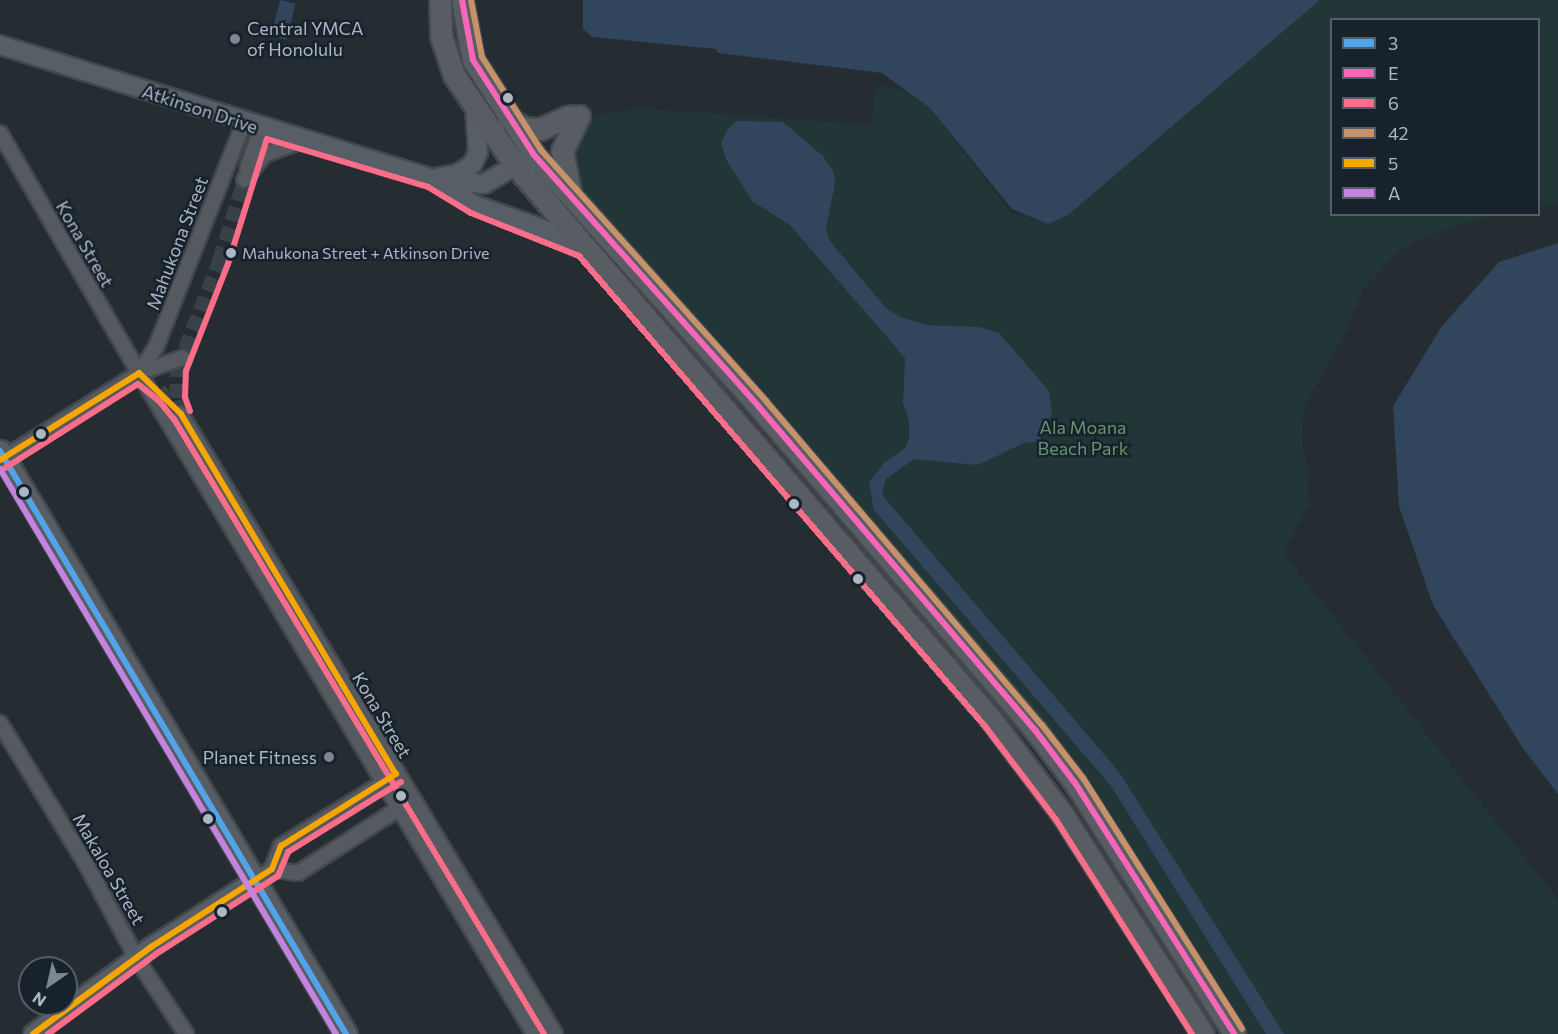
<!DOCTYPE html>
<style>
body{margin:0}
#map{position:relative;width:1558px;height:1034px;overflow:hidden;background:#252c32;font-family:Commissioner,sans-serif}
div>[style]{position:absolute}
.green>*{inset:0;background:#223638}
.water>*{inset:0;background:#31455c;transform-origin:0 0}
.street-tunnel>*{height:14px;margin-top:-7px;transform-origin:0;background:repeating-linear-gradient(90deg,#394148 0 14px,transparent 0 21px)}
.roads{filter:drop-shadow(2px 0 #42484d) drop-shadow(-2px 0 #42484d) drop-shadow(0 2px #42484d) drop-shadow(0 -2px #42484d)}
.street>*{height:14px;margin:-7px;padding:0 7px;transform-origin:7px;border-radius:7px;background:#545a60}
.secondary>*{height:18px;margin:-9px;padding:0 9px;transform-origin:9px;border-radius:9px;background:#585e65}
.primary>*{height:21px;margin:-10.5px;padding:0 10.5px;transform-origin:10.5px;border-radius:10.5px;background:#575d63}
.bus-1>*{height:6px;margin:-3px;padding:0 3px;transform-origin:3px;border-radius:3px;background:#53a3e8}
.bus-2>*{height:6px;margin:-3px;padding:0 3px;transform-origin:3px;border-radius:3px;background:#fa66b7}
.bus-3>*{height:6px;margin:-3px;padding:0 3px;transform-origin:3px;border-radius:3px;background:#fb6d88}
.bus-4>*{height:6px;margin:-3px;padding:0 3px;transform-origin:3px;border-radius:3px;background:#c7916a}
.bus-5>*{height:6px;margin:-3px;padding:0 3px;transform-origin:3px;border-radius:3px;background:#f7a600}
.bus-6>*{height:6px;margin:-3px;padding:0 3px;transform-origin:3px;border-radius:3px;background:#c483df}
.dots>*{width:16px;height:16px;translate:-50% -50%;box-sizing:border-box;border:3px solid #18222d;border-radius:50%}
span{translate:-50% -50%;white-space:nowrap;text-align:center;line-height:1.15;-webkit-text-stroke:5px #18222d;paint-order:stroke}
.bus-label{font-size:16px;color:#adb8c5}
.left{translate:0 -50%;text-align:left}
.poi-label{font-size:18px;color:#adb8c5}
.right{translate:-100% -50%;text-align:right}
.street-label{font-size:18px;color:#adb8c5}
.park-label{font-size:18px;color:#64966c}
.legend{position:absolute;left:1330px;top:18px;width:210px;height:198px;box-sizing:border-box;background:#18222d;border:2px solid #545e6a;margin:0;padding:8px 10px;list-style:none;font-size:18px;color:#adb8c5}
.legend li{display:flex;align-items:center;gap:12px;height:30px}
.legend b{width:30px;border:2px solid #545e6a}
.north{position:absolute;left:18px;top:956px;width:60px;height:60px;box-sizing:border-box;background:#18222d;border:2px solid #545e6a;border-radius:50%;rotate:214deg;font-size:16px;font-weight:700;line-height:24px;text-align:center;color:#adb8c5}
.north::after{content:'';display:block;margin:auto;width:21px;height:27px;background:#7d8792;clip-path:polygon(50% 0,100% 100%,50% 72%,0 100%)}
</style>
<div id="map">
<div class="green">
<div style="clip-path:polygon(1320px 0,1558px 0,1558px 203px,1539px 207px,1538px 20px,1332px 20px,1332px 214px,1515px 215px,1477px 219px,1417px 240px,1394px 255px,1360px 294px,1346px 332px,1306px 404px,1301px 438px,1309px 475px,1307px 508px,1283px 553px,1558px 900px,1558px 1034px,1245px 1034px,1150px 882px,1049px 732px,596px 211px,576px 173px,572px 152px,580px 128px,598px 116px,636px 108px,871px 125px,876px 85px,902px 89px,930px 108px,1010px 212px,1048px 224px,1068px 215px)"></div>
</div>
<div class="water">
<div style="left:280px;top:0;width:16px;height:37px;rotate:14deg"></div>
<div style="clip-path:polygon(583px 0,1320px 0,1068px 215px,1048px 224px,1012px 209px,930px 108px,882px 73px,718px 53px,716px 49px,592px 37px,583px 29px)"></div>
<div style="clip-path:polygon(737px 121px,783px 122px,823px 156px,834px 172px,835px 184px,826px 227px,829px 240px,885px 307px,900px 317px,926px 325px,980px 327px,999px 333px,1049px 391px,1052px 413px,1039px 441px,1024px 443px,978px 465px,914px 459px,886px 479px,882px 495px,1119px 772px,1284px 1034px,1266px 1034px,1111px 786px,874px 510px,869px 483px,884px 463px,905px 448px,909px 439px,909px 420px,903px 403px,905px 358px,790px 225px,752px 201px,726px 159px,721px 143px,728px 129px)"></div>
<div style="clip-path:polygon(1558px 243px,1558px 794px,1524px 750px,1433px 605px,1399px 506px,1393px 406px,1442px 326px,1499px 262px)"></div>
</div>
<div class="street-tunnel">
<div style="left:159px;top:390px;width:28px;rotate:46deg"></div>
<div style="left:181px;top:414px;width:17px;rotate:-107deg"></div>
<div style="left:176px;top:398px;width:29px;rotate:-88deg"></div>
<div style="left:177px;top:369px;width:116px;rotate:-68.7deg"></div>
<div style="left:219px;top:261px;width:85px;rotate:-72.8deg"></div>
</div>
<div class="roads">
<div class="street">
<div style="left:0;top:133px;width:277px;rotate:59.9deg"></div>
<div style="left:139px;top:373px;width:770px;rotate:59.14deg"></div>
<div style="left:247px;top:169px;width:43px;rotate:-71.1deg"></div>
<div style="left:244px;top:180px;width:32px;rotate:-51deg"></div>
<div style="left:264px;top:155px;width:40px;rotate:-20.2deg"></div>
<div style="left:139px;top:373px;width:31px;rotate:-57deg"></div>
<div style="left:156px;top:347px;width:241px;rotate:-68.6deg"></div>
<div style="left:181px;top:414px;width:724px;rotate:58.9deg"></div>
<div style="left:4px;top:458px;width:160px;rotate:-32.2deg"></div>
<div style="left:139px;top:373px;width:46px;rotate:-19.2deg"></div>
<div style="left:0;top:723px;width:163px;rotate:58.6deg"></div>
<div style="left:85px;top:862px;width:110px;rotate:61.8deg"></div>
<div style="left:137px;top:959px;width:90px;rotate:56.8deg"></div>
<div style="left:272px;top:869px;width:26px;rotate:9deg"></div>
<div style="left:298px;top:873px;width:128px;rotate:-32.6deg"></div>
<div style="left:255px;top:880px;width:20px;rotate:-33deg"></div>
<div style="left:272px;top:869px;width:25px;rotate:-69deg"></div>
<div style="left:281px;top:846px;width:127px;rotate:-31.8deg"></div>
</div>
<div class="secondary">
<div style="left:0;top:45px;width:452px;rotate:17.2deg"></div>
<div style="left:432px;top:179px;width:52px;rotate:5.5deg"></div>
<div style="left:484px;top:184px;width:51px;rotate:-30.6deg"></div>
<div style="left:440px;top:177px;width:17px;rotate:-10deg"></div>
<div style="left:457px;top:174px;width:17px;rotate:-31deg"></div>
<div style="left:472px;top:165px;width:14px;rotate:-65deg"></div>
<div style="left:478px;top:152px;width:45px;rotate:-93.8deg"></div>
<div style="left:441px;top:184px;width:40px;rotate:32deg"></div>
<div style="left:475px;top:205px;width:72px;rotate:19.4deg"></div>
<div style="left:543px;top:229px;width:47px;rotate:25.5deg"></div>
<div style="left:33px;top:1034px;width:147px;rotate:-36.4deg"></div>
<div style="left:151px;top:947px;width:124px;rotate:-32.8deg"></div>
</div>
<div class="primary">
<div style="left:440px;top:0;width:36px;rotate:88deg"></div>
<div style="left:441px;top:36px;width:41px;rotate:71.6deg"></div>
<div style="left:454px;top:75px;width:109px;rotate:55.9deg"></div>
<div style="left:515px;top:165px;width:730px;rotate:49.33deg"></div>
<div style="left:991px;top:719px;width:120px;rotate:53.1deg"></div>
<div style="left:1063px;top:815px;width:260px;rotate:57.4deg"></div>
<div style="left:462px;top:0;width:61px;rotate:79.6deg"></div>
<div style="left:473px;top:60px;width:113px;rotate:57.3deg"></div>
<div style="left:534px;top:155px;width:338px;rotate:48.2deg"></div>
<div style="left:759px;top:407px;width:425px;rotate:49.5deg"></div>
<div style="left:1035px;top:730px;width:66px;rotate:53deg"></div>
<div style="left:1075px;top:783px;width:297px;rotate:57.6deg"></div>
<div style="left:509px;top:119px;width:17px;rotate:31deg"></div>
<div style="left:524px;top:128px;width:16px;rotate:4deg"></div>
<div style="left:540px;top:129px;width:30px;rotate:-24deg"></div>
<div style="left:567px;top:117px;width:12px;rotate:-5deg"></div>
<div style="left:579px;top:116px;width:39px;rotate:116deg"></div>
<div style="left:562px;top:151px;width:46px;rotate:78.7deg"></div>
<div style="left:0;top:451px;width:678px;rotate:59.31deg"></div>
</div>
</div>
<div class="bus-1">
<div style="left:0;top:451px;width:678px;rotate:59.31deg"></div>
</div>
<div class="bus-2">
<div style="left:462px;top:0;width:61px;rotate:79.6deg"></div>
<div style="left:473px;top:60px;width:113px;rotate:57.3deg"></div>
<div style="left:534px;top:155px;width:338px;rotate:48.2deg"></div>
<div style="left:759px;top:407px;width:425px;rotate:49.5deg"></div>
<div style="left:1035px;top:730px;width:66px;rotate:53deg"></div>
<div style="left:1075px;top:783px;width:297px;rotate:57.6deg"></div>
</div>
<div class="bus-3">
<div style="left:190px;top:411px;width:15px;rotate:-110deg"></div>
<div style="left:185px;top:397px;width:26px;rotate:-88deg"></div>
<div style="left:186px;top:371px;width:115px;rotate:-68.6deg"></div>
<div style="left:228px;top:264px;width:131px;rotate:-72.7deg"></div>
<div style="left:267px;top:139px;width:168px;rotate:16.6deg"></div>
<div style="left:428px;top:187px;width:50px;rotate:31.2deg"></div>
<div style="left:471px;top:213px;width:116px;rotate:21.7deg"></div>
<div style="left:579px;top:256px;width:620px;rotate:49.19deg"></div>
<div style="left:984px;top:725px;width:119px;rotate:52.8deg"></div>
<div style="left:1056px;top:820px;width:254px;rotate:57.6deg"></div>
<div style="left:5px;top:468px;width:157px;rotate:-32.3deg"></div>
<div style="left:138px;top:384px;width:28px;rotate:39deg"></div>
<div style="left:160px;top:402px;width:22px;rotate:51deg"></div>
<div style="left:174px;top:419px;width:718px;rotate:58.97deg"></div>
<div style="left:48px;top:1034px;width:134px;rotate:-36.5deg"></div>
<div style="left:156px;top:954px;width:145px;rotate:-32.6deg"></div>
<div style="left:278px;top:876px;width:26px;rotate:-67deg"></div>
<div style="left:288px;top:852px;width:133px;rotate:-31.8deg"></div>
</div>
<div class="bus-4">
<div style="left:471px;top:0;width:58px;rotate:79.1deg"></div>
<div style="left:482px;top:57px;width:110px;rotate:57.6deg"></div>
<div style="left:541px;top:150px;width:337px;rotate:48.1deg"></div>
<div style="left:766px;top:401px;width:426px;rotate:49.6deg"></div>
<div style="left:1042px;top:725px;width:67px;rotate:52.3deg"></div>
<div style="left:1083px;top:778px;width:297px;rotate:57.6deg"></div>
</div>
<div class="bus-5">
<div style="left:139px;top:373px;width:59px;rotate:44.3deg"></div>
<div style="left:181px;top:414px;width:419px;rotate:59.2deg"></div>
<div style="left:0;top:460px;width:164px;rotate:-32deg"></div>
<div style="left:33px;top:1034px;width:147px;rotate:-36.4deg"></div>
<div style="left:151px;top:947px;width:144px;rotate:-32.8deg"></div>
<div style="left:272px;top:869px;width:25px;rotate:-69deg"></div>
<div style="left:281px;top:846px;width:136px;rotate:-32.1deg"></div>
</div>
<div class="bus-6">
<div style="left:0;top:469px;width:657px;rotate:59.26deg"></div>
</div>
<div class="dots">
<div style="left:235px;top:39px;background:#7d8792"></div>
<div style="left:508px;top:98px;background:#adb8c5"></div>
<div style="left:231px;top:253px;background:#adb8c5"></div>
<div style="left:41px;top:434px;background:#adb8c5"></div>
<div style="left:24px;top:492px;background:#adb8c5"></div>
<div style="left:794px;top:504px;background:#adb8c5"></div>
<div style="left:858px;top:579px;background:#adb8c5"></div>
<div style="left:329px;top:757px;background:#7d8792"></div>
<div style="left:401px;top:796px;background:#adb8c5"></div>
<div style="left:208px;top:819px;background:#adb8c5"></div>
<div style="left:222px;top:912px;background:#adb8c5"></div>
</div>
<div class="bus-label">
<span class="left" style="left:242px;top:253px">Mahukona Street + Atkinson Drive</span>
</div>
<div class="poi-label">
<span class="left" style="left:247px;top:39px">Central YMCA<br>of Honolulu</span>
<span class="right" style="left:317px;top:757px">Planet Fitness</span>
</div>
<div class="street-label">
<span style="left:200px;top:109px;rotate:18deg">Atkinson Drive</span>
<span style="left:177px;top:243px;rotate:-69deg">Mahukona Street</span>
<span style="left:85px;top:244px;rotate:60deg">Kona Street</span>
<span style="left:382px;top:715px;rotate:59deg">Kona Street</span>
<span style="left:109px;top:869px;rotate:60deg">Makaloa Street</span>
</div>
<div class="park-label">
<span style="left:1083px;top:438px">Ala Moana<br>Beach Park</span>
</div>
<ul class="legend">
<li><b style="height:8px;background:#53a3e8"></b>3</li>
<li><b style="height:8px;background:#fa66b7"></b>E</li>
<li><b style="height:8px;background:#fb6d88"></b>6</li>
<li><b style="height:8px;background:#c7916a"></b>42</li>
<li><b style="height:8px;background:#f7a600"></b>5</li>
<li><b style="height:8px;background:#c483df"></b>A</li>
</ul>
<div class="north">N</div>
</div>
